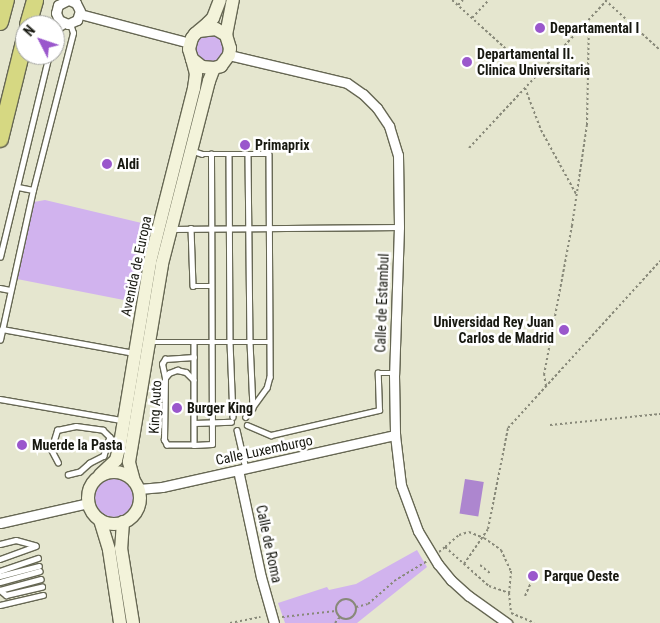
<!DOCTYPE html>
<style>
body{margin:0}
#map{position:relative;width:660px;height:623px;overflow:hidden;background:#e5e6cf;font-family:"Roboto Condensed",sans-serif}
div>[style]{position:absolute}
.green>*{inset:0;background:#d1b3ee}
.round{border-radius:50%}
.water>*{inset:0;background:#ad86cf;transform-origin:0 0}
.path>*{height:2px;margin-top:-1px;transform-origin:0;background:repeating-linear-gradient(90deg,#888979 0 2.5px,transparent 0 5px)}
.path>.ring{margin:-1px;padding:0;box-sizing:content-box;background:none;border:2px solid #888979;border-radius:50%}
.roads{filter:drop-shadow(1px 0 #666753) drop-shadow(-1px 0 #666753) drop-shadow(0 1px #666753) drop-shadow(0 -1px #666753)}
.lane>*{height:4.5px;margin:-2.25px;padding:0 2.25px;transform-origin:2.25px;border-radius:2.25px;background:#fff}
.street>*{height:9px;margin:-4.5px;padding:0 4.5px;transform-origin:4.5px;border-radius:4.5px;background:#fff}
.secondary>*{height:12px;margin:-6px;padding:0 6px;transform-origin:6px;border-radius:6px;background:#f3f3da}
.secondary>.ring{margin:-6px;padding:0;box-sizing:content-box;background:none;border:12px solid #f3f3da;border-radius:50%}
.highway>*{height:16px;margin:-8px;padding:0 8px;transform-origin:8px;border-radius:8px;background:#d6d882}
.dots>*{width:14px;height:14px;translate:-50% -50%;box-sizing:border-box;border:2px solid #fff;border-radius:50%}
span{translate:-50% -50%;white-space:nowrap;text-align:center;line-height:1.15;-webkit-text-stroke:5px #fff;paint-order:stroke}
.poi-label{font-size:14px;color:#171810;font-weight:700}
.left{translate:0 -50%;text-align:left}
.right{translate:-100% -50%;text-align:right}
.street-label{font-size:14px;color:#171810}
.north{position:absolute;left:15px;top:15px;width:50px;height:50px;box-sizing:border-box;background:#fff;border:1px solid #a2a39f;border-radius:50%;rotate:311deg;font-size:14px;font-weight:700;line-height:20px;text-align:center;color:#171810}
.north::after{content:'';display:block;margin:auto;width:18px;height:22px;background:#9a57cc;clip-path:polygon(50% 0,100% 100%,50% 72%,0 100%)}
</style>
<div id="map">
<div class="green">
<div class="round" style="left:195px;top:33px;width:30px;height:30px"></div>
<div style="clip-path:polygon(45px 200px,150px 225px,134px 302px,17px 279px,34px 202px)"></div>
<div class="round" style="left:95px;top:479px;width:38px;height:38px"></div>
<div style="clip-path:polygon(417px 550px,427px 567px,357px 623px,285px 623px,278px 603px,327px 587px,329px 590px,356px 584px)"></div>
</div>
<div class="water">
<div style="left:465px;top:479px;width:19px;height:35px;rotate:9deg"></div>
</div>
<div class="path">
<div style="left:452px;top:0;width:72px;rotate:42.2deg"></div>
<div style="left:605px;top:0;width:74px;rotate:42.3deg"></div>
<div style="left:458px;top:5px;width:7px;rotate:-45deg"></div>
<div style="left:472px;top:18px;width:25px;rotate:-47deg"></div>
<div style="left:525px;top:88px;width:45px;rotate:69.1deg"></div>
<div style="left:541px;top:130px;width:73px;rotate:61.3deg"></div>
<div style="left:469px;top:148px;width:201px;rotate:-47deg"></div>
<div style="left:546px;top:386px;width:11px;rotate:-100deg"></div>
<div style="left:544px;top:375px;width:152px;rotate:-79.4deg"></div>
<div style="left:572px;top:226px;width:102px;rotate:-81.6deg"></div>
<div style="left:587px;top:125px;width:105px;rotate:-88.9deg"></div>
<div style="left:550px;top:425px;width:111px;rotate:-5.7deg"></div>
<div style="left:445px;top:547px;width:18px;rotate:-41deg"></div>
<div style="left:459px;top:535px;width:10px;rotate:-17deg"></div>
<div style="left:469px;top:532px;width:16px;rotate:22deg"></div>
<div style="left:484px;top:538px;width:21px;rotate:35deg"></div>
<div style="left:501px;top:550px;width:23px;rotate:65deg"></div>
<div style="left:511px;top:571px;width:22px;rotate:95deg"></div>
<div style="left:509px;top:593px;width:20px;rotate:84deg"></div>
<div style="left:511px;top:613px;width:25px;rotate:23deg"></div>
<div style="left:439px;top:552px;width:8px;rotate:-40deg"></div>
<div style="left:445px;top:547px;width:59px;rotate:41.6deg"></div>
<div style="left:489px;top:586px;width:21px;rotate:19deg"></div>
<div style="left:464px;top:564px;width:42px;rotate:-55.6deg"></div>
<div style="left:488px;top:529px;width:103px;rotate:-78.8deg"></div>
<div style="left:508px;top:428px;width:226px;rotate:-47.7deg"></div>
<div style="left:480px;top:565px;width:13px;rotate:39deg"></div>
<div style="left:525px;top:596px;width:17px;rotate:-66deg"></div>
<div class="ring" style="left:336px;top:599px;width:18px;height:18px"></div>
<div style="left:356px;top:607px;width:12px;rotate:-14deg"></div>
<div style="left:368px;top:604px;width:35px;rotate:-41deg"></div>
<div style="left:394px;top:581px;width:39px;rotate:-31deg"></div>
<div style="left:282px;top:617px;width:54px;rotate:-6.3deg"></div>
<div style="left:230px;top:623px;width:31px;rotate:-11deg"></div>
<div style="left:335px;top:623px;width:8px;rotate:-50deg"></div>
</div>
<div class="roads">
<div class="lane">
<div style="left:55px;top:31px;width:13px;rotate:-32deg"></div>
<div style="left:193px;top:151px;width:9px;rotate:18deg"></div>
<div style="left:202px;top:154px;width:67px"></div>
<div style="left:269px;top:154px;width:223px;rotate:89.7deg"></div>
<div style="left:270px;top:377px;width:11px;rotate:105deg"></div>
<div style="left:267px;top:388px;width:36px;rotate:126deg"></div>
<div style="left:229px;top:154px;width:188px;rotate:89.7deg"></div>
<div style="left:230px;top:342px;width:75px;rotate:87.7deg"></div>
<div style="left:248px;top:154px;width:188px;rotate:89.4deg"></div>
<div style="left:250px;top:342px;width:66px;rotate:87.4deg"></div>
<div style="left:18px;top:187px;width:15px;rotate:11deg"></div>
<div style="left:191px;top:228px;width:58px;rotate:88deg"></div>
<div style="left:193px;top:286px;width:18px"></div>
<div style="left:173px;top:229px;width:226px;rotate:-0.5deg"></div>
<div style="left:0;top:257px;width:208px;rotate:-76.4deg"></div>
<div style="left:0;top:288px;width:10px;rotate:11deg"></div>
<div style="left:2px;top:329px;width:134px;rotate:10.3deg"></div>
<div style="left:0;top:340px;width:154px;rotate:-77.6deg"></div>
<div style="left:33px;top:190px;width:162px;rotate:-75.7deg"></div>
<div style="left:73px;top:33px;width:9px;rotate:-108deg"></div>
<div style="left:151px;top:342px;width:119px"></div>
<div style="left:194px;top:342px;width:103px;rotate:90deg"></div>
<div style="left:194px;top:445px;width:18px;rotate:-3deg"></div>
<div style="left:212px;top:444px;width:290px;rotate:-90.2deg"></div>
<div style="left:165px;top:378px;width:14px;rotate:-102deg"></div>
<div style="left:162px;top:364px;width:6px;rotate:-59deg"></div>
<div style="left:165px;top:359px;width:29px;rotate:-4deg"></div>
<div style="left:0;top:399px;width:124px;rotate:9.8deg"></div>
<div style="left:194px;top:423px;width:37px;rotate:-2deg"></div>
<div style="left:247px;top:425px;width:26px;rotate:23deg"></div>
<div style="left:271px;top:435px;width:111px;rotate:-13deg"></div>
<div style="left:379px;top:410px;width:37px;rotate:-92deg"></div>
<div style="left:378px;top:373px;width:16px"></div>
<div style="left:237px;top:430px;width:40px;rotate:77deg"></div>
<div style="left:194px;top:445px;width:27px;rotate:180deg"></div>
<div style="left:167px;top:445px;width:6px;rotate:-121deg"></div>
<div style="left:164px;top:440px;width:62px;rotate:-89.1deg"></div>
<div style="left:165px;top:378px;width:6px;rotate:-51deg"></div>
<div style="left:169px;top:373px;width:9px;rotate:-21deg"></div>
<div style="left:177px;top:370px;width:9px;rotate:13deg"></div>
<div style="left:186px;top:372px;width:11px;rotate:45deg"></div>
<div style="left:58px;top:463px;width:15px;rotate:-118deg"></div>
<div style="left:51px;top:450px;width:21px;rotate:-73deg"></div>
<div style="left:57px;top:430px;width:19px;rotate:-12deg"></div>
<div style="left:76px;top:426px;width:27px;rotate:8deg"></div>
<div style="left:103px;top:430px;width:10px;rotate:45deg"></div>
<div style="left:110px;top:437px;width:20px;rotate:108deg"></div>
<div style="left:104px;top:456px;width:16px;rotate:153deg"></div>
<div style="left:90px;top:463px;width:13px;rotate:138deg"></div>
<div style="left:80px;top:472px;width:12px;rotate:166deg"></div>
<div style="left:0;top:544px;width:16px;rotate:-14deg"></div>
<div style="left:16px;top:540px;width:20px;rotate:15deg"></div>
<div style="left:0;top:559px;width:38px;rotate:-20deg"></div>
<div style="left:0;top:571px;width:40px;rotate:-18.9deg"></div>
<div style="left:0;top:576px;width:40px;rotate:-14.4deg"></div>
<div style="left:0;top:582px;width:41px;rotate:-15.4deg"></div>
<div style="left:0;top:590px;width:8px;rotate:40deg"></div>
<div style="left:6px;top:595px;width:37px;rotate:-13deg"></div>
<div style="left:0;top:590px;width:42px;rotate:-15deg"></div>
<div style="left:0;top:605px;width:44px;rotate:-13.1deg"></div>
</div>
<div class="street">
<div style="left:68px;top:0;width:11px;rotate:153deg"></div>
<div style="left:58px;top:5px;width:8px;rotate:104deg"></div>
<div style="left:56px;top:13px;width:8px;rotate:67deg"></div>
<div style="left:59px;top:20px;width:10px;rotate:24deg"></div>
<div style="left:68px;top:24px;width:10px;rotate:-24deg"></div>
<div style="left:77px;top:20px;width:9px;rotate:-72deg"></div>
<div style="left:80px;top:11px;width:9px;rotate:-117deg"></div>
<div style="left:76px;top:3px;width:8px;rotate:-157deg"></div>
<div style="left:80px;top:14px;width:114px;rotate:14.8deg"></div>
<div style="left:229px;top:55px;width:121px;rotate:13.3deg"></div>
<div style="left:347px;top:83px;width:19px;rotate:35deg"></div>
<div style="left:363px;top:94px;width:20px;rotate:45deg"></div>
<div style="left:377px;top:108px;width:22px;rotate:56deg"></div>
<div style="left:389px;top:126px;width:30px;rotate:73deg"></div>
<div style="left:398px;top:155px;width:72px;rotate:89.2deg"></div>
<div style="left:399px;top:227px;width:148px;rotate:91.9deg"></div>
<div style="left:394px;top:375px;width:60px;rotate:89deg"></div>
<div style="left:395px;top:435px;width:50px;rotate:83.2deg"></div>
<div style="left:401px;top:485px;width:49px;rotate:69.7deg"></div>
<div style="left:418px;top:531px;width:39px;rotate:59deg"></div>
<div style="left:438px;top:564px;width:21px;rotate:51deg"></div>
<div style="left:451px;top:580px;width:24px;rotate:42deg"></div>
<div style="left:469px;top:596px;width:47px;rotate:35.4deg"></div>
<div style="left:238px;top:470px;width:109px;rotate:77.9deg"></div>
<div style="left:261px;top:577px;width:48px;rotate:74.2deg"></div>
<div style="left:139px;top:489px;width:23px;rotate:-5deg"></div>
<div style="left:162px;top:487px;width:239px;rotate:-12.6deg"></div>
<div style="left:0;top:523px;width:90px;rotate:-12.8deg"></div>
</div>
<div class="secondary">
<div style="left:199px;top:31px;width:17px;rotate:-7deg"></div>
<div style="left:216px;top:29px;width:12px;rotate:31deg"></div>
<div style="left:226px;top:35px;width:14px;rotate:73deg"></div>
<div style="left:230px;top:48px;width:7px;rotate:98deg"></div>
<div style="left:229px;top:55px;width:14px;rotate:126deg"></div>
<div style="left:221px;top:66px;width:7px;rotate:164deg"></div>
<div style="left:214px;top:68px;width:12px;rotate:-175deg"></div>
<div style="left:202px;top:67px;width:13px;rotate:-141deg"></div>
<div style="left:192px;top:59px;width:10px;rotate:-107deg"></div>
<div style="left:189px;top:49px;width:11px;rotate:-75deg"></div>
<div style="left:192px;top:38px;width:5px;rotate:-53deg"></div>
<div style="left:195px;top:34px;width:17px;rotate:-40deg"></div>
<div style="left:208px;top:23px;width:7px;rotate:-45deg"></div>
<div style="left:213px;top:18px;width:19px;rotate:-69deg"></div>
<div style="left:226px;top:35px;width:36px;rotate:-79deg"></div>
<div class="ring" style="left:88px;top:472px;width:40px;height:40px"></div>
<div style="left:100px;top:475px;width:22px;rotate:-43deg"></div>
<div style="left:116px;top:460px;width:16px;rotate:-76deg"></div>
<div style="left:120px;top:444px;width:184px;rotate:-80.6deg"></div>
<div style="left:150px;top:262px;width:179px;rotate:-75.8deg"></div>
<div style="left:194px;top:88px;width:14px;rotate:-82deg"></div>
<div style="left:196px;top:74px;width:16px;rotate:-105deg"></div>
<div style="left:134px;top:481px;width:20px;rotate:-105deg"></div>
<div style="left:129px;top:462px;width:201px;rotate:-80.5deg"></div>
<div style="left:162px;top:264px;width:189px;rotate:-75.6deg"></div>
<div style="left:209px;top:81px;width:14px;rotate:-69deg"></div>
<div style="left:100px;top:520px;width:31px;rotate:73deg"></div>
<div style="left:109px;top:550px;width:74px;rotate:81.4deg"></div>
<div style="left:123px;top:522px;width:26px;rotate:94deg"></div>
<div style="left:121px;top:548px;width:76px;rotate:80.9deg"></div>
</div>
<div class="highway">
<div style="left:0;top:22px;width:23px;rotate:-75deg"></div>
<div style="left:28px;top:25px;width:26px;rotate:-74deg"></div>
<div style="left:0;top:139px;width:104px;rotate:-76.1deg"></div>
</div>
</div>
<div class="dots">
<div style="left:540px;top:28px;background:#9a57cc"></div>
<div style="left:467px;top:62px;background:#9a57cc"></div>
<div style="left:245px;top:145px;background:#9a57cc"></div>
<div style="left:107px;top:164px;background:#9a57cc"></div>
<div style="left:564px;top:330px;background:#9a57cc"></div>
<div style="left:177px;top:408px;background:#9a57cc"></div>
<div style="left:22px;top:445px;background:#9a57cc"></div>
<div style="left:533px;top:576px;background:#9a57cc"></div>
</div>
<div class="poi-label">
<span class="left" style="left:550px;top:28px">Departamental I</span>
<span class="left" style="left:477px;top:62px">Departamental II.<br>Clinica Universitaria</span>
<span class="left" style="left:255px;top:145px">Primaprix</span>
<span class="left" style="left:117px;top:164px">Aldi</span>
<span class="right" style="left:554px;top:330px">Universidad Rey Juan<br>Carlos de Madrid</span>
<span class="left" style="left:187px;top:408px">Burger King</span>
<span class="left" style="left:32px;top:445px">Muerde la Pasta</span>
<span class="left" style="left:544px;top:576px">Parque Oeste</span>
</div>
<div class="street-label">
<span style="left:136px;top:266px;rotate:-78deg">Avenida de Europa</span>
<span style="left:382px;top:303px;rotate:-88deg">Calle de Estambul</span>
<span style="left:155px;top:407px;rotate:-87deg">King Auto</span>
<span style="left:264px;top:450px;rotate:-12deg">Calle Luxemburgo</span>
<span style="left:269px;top:544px;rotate:78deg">Calle de Roma</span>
</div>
<div class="north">N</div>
</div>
